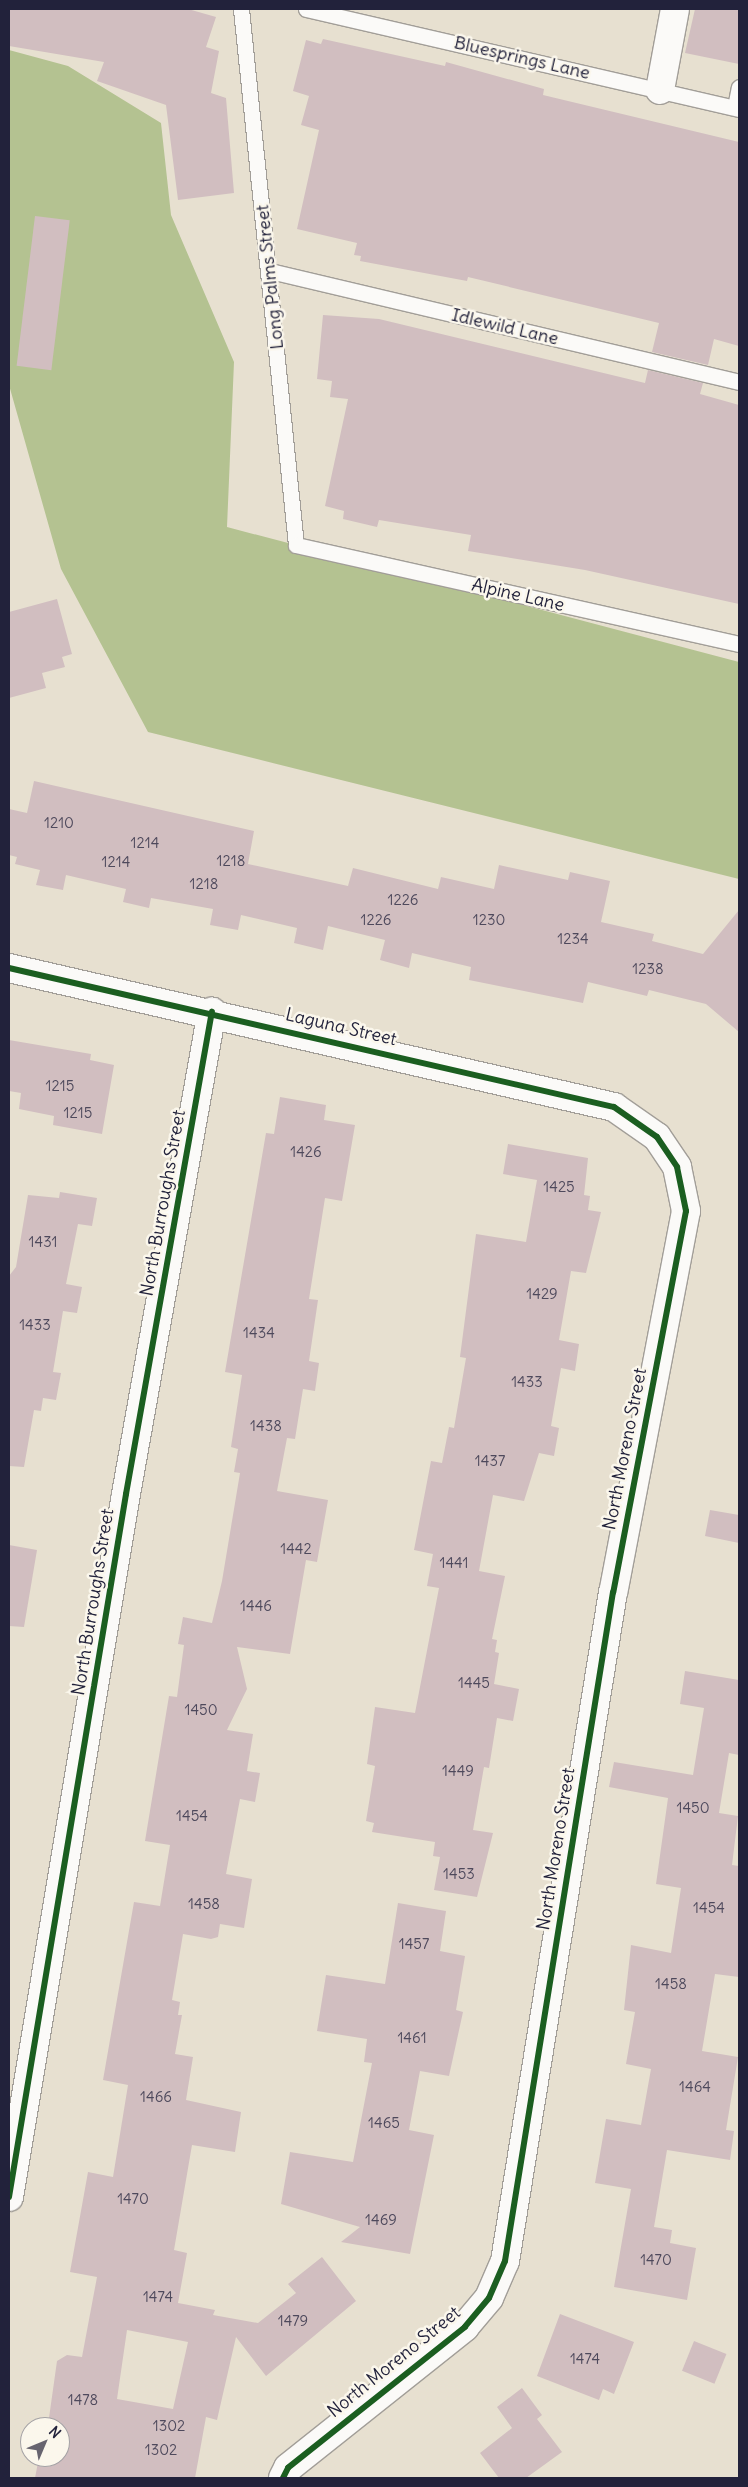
<!DOCTYPE html>
<style>
body{margin:0}
#map{position:relative;width:748px;height:2487px;overflow:hidden;background:#e7e0d0;font-family:Delius,sans-serif}
div>[style]{position:absolute}
.forest>*{inset:0;background:#b4c291}
.building>*{inset:0;background:#d1bec0;transform-origin:0 0}
.roads{filter:drop-shadow(1px 0 #a29e98) drop-shadow(-1px 0 #a29e98) drop-shadow(0 1px #a29e98) drop-shadow(0 -1px #a29e98)}
.lane>*{height:15px;margin:-7.5px;padding:0 7.5px;transform-origin:7.5px;border-radius:7.5px;background:#fbfaf8}
.street>*{height:28px;margin:-14px;padding:0 14px;transform-origin:14px;border-radius:14px;background:#fbfaf8}
.cycleway>*{height:6px;margin:-3px;padding:0 3px;transform-origin:3px;border-radius:3px;background:#1b5e20}
span{translate:-50% -50%;white-space:nowrap;text-align:center;line-height:1.15;-webkit-text-stroke:5px #fbf7ec;paint-order:stroke}
.number-label{font-size:15px;color:#4e495c}
.number-label span{-webkit-text-stroke-width:0}
.street-label{font-size:18px;color:#22223b}
.frame{position:absolute;inset:0;border:10px solid #22223b;pointer-events:none}
.north{position:absolute;left:20px;top:2417px;width:50px;height:50px;box-sizing:border-box;background:#fbf7ec;border:1px solid #a4a2a5;border-radius:50%;rotate:45deg;font-size:14px;font-weight:700;line-height:20px;text-align:center;color:#22223b}
.north::after{content:'';display:block;margin:auto;width:18px;height:22px;background:#67646f;clip-path:polygon(50% 0,100% 100%,50% 72%,0 100%)}
</style>
<div id="map">
<div class="forest">
<div style="clip-path:polygon(9px 50px,68px 66px,161px 123px,171px 215px,234px 362px,227px 527px,739px 662px,739px 879px,148px 732px,61px 569px,9px 385px)"></div>
</div>
<div class="building">
<div style="clip-path:polygon(9px 9px,188px 9px,216px 17px,206px 47px,219px 51px,211px 93px,226px 98px,234px 193px,178px 200px,166px 105px,97px 81px,104px 62px,9px 46px)"></div>
<div style="clip-path:polygon(695px 9px,739px 9px,739px 64px,685px 53px)"></div>
<div style="clip-path:polygon(323px 39px,445px 66px,446px 62px,544px 89px,543px 95px,739px 142px,739px 346px,714px 339px,708px 365px,652px 352px,659px 323px,468px 277px,467px 281px,360px 261px,361px 256px,354px 255px,357px 243px,297px 229px,319px 130px,301px 125px,309px 96px,293px 91px,306px 40px,321px 44px)"></div>
<div style="left:35px;top:216px;width:35px;height:151px;rotate:7deg"></div>
<div style="clip-path:polygon(323px 315px,379px 319px,645px 383px,648px 370px,703px 383px,700px 394px,739px 405px,739px 604px,585px 570px,468px 551px,471px 535px,379px 520px,377px 527px,343px 519px,344px 511px,325px 506px,348px 399px,330px 397px,332px 381px,317px 379px)"></div>
<div style="clip-path:polygon(57px 599px,72px 654px,62px 657px,65px 667px,42px 673px,46px 688px,9px 698px,9px 612px)"></div>
<div style="clip-path:polygon(34px 781px,254px 831px,248px 864px,348px 886px,353px 868px,438px 889px,441px 877px,494px 889px,499px 865px,568px 880px,570px 872px,610px 881px,601px 922px,654px 934px,652px 941px,703px 954px,739px 910px,739px 1032px,706px 1004px,649px 990px,647px 996px,588px 982px,583px 1003px,469px 980px,471px 967px,412px 953px,409px 968px,380px 960px,385px 940px,328px 926px,323px 950px,294px 943px,297px 928px,241px 915px,238px 930px,210px 925px,213px 909px,151px 898px,149px 908px,123px 902px,126px 889px,66px 875px,63px 890px,36px 885px,40px 870px,15px 864px,17px 857px,9px 855px,9px 809px,27px 813px)"></div>
<div style="clip-path:polygon(9px 1040px,91px 1054px,90px 1060px,114px 1065px,102px 1134px,53px 1125px,54px 1116px,19px 1109px,21px 1093px,9px 1091px)"></div>
<div style="clip-path:polygon(evenodd,280px 1097px,326px 1105px,324px 1120px,355px 1125px,342px 1201px,325px 1198px,309px 1299px,318px 1300px,309px 1361px,319px 1363px,315px 1391px,303px 1389px,295px 1439px,287px 1438px,277px 1491px,328px 1500px,317px 1562px,306px 1560px,290px 1654px,237px 1647px,247px 1689px,227px 1730px,253px 1734px,247px 1771px,260px 1773px,255px 1802px,240px 1799px,226px 1874px,252px 1879px,244px 1928px,220px 1924px,218px 1937px,211px 1939px,183px 1934px,172px 2000px,180px 2002px,178px 2015px,182px 2015px,175px 2054px,193px 2057px,186px 2100px,241px 2112px,235px 2152px,192px 2145px,174px 2250px,187px 2253px,178px 2303px,215px 2310px,213px 2315px,258px 2323px,296px 2293px,288px 2284px,322px 2257px,356px 2301px,266px 2376px,236px 2337px,217px 2420px,206px 2417px,195px 2478px,35px 2478px,39px 2457px,60px 2457px,60px 2427px,44px 2424px,48px 2425px,57px 2361px,67px 2355px,82px 2357px,97px 2277px,70px 2272px,88px 2172px,113px 2177px,128px 2085px,103px 2080px,134px 1902px,160px 1906px,170px 1845px,145px 1841px,169px 1696px,177px 1697px,184px 1645px,178px 1644px,183px 1617px,212px 1623px,222px 1581px,240px 1473px,234px 1472px,238px 1449px,231px 1447px,242px 1375px,225px 1372px,266px 1133px,274px 1134px,280px 1097px,127px 2330px,188px 2342px,173px 2409px,117px 2399px,127px 2330px)"></div>
<div style="clip-path:polygon(508px 1144px,588px 1158px,584px 1195px,590px 1196px,588px 1210px,601px 1212px,586px 1273px,571px 1271px,559px 1340px,579px 1344px,575px 1371px,561px 1368px,551px 1426px,559px 1428px,554px 1456px,539px 1453px,524px 1501px,493px 1495px,479px 1571px,505px 1576px,492px 1639px,497px 1640px,495px 1652px,499px 1653px,494px 1684px,519px 1689px,513px 1721px,497px 1718px,489px 1768px,484px 1767px,473px 1830px,493px 1833px,477px 1897px,434px 1890px,440px 1857px,433px 1856px,435px 1842px,372px 1832px,374px 1823px,366px 1821px,375px 1766px,367px 1764px,375px 1707px,415px 1713px,439px 1588px,427px 1586px,433px 1554px,414px 1550px,431px 1461px,442px 1463px,449px 1427px,454px 1428px,466px 1358px,460px 1357px,476px 1234px,526px 1242px,537px 1180px,503px 1174px)"></div>
<div style="clip-path:polygon(60px 1192px,97px 1198px,92px 1226px,78px 1224px,66px 1284px,82px 1287px,77px 1313px,63px 1311px,53px 1372px,61px 1373px,56px 1400px,43px 1398px,41px 1411px,34px 1410px,24px 1467px,9px 1466px,9px 1276px,16px 1267px,28px 1195px,59px 1198px)"></div>
<div style="clip-path:polygon(710px 1510px,739px 1515px,739px 1543px,705px 1536px)"></div>
<div style="clip-path:polygon(9px 1545px,37px 1550px,24px 1627px,9px 1626px)"></div>
<div style="clip-path:polygon(685px 1671px,739px 1680px,739px 1755px,729px 1753px,719px 1813px,738px 1816px,732px 1865px,739px 1866px,739px 1977px,715px 1974px,702px 2051px,738px 2057px,726px 2130px,734px 2131px,730px 2160px,667px 2150px,654px 2227px,672px 2230px,670px 2243px,696px 2248px,687px 2300px,614px 2287px,631px 2189px,595px 2183px,606px 2119px,641px 2125px,651px 2069px,626px 2064px,635px 2012px,624px 2010px,631px 1945px,671px 1953px,681px 1888px,656px 1884px,668px 1798px,609px 1787px,614px 1762px,693px 1775px,704px 1708px,680px 1704px)"></div>
<div style="clip-path:polygon(398px 1903px,446px 1911px,440px 1951px,465px 1956px,456px 2010px,463px 2012px,449px 2076px,420px 2071px,409px 2130px,434px 2135px,410px 2254px,341px 2242px,360px 2227px,281px 2204px,290px 2152px,353px 2162px,372px 2063px,364px 2062px,367px 2039px,317px 2031px,326px 1975px,385px 1984px)"></div>
<div style="clip-path:polygon(560px 2314px,634px 2342px,614px 2394px,603px 2389px,599px 2400px,537px 2376px)"></div>
<div style="left:694px;top:2341px;width:35px;height:32px;rotate:22deg"></div>
<div style="clip-path:polygon(522px 2388px,542px 2415px,537px 2419px,562px 2452px,526px 2478px,499px 2478px,480px 2453px,512px 2428px,497px 2407px)"></div>
</div>
<div class="roads">
<div class="lane">
<div style="left:241px;top:9px;width:539px;rotate:84.14deg"></div>
<div style="left:296px;top:545px;width:454px;rotate:12.6deg"></div>
<div style="left:306px;top:9px;width:444px;rotate:13deg"></div>
<div style="left:735px;top:107px;width:20px;rotate:-79deg"></div>
<div style="left:270px;top:271px;width:482px;rotate:13.3deg"></div>
</div>
<div class="street">
<div style="left:660px;top:90px;width:82px;rotate:-79.5deg"></div>
<div style="left:9px;top:968px;width:621px;rotate:12.94deg"></div>
<div style="left:614px;top:1107px;width:52px;rotate:34.9deg"></div>
<div style="left:657px;top:1137px;width:36px;rotate:56deg"></div>
<div style="left:677px;top:1167px;width:45px;rotate:78.4deg"></div>
<div style="left:686px;top:1211px;width:388px;rotate:100.8deg"></div>
<div style="left:613px;top:1592px;width:678px;rotate:99.17deg"></div>
<div style="left:505px;top:2261px;width:40px;rotate:113.4deg"></div>
<div style="left:489px;top:2298px;width:38px;rotate:130deg"></div>
<div style="left:465px;top:2327px;width:226px;rotate:141.5deg"></div>
<div style="left:288px;top:2468px;width:11px;rotate:117deg"></div>
<div style="left:9px;top:2197px;width:713px;rotate:-80.55deg"></div>
<div style="left:126px;top:1494px;width:490px;rotate:-79.9deg"></div>
</div>
</div>
<div class="cycleway">
<div style="left:9px;top:968px;width:621px;rotate:12.94deg"></div>
<div style="left:614px;top:1107px;width:52px;rotate:34.9deg"></div>
<div style="left:657px;top:1137px;width:36px;rotate:56deg"></div>
<div style="left:677px;top:1167px;width:45px;rotate:78.4deg"></div>
<div style="left:686px;top:1211px;width:388px;rotate:100.8deg"></div>
<div style="left:613px;top:1592px;width:678px;rotate:99.17deg"></div>
<div style="left:505px;top:2261px;width:40px;rotate:113.4deg"></div>
<div style="left:489px;top:2298px;width:38px;rotate:130deg"></div>
<div style="left:465px;top:2327px;width:226px;rotate:141.5deg"></div>
<div style="left:288px;top:2468px;width:11px;rotate:117deg"></div>
<div style="left:9px;top:2197px;width:713px;rotate:-80.55deg"></div>
<div style="left:126px;top:1494px;width:490px;rotate:-79.9deg"></div>
</div>
<div class="number-label">
<span style="left:59px;top:823px">1210</span>
<span style="left:145px;top:843px">1214</span>
<span style="left:231px;top:861px">1218</span>
<span style="left:116px;top:862px">1214</span>
<span style="left:204px;top:884px">1218</span>
<span style="left:403px;top:900px">1226</span>
<span style="left:376px;top:920px">1226</span>
<span style="left:489px;top:920px">1230</span>
<span style="left:573px;top:939px">1234</span>
<span style="left:648px;top:969px">1238</span>
<span style="left:60px;top:1086px">1215</span>
<span style="left:78px;top:1113px">1215</span>
<span style="left:306px;top:1152px">1426</span>
<span style="left:559px;top:1187px">1425</span>
<span style="left:43px;top:1242px">1431</span>
<span style="left:542px;top:1294px">1429</span>
<span style="left:35px;top:1325px">1433</span>
<span style="left:259px;top:1333px">1434</span>
<span style="left:527px;top:1382px">1433</span>
<span style="left:266px;top:1426px">1438</span>
<span style="left:490px;top:1461px">1437</span>
<span style="left:296px;top:1549px">1442</span>
<span style="left:454px;top:1563px">1441</span>
<span style="left:256px;top:1606px">1446</span>
<span style="left:474px;top:1683px">1445</span>
<span style="left:201px;top:1710px">1450</span>
<span style="left:458px;top:1771px">1449</span>
<span style="left:693px;top:1808px">1450</span>
<span style="left:192px;top:1816px">1454</span>
<span style="left:459px;top:1874px">1453</span>
<span style="left:204px;top:1904px">1458</span>
<span style="left:709px;top:1908px">1454</span>
<span style="left:414px;top:1944px">1457</span>
<span style="left:671px;top:1984px">1458</span>
<span style="left:412px;top:2038px">1461</span>
<span style="left:695px;top:2087px">1464</span>
<span style="left:156px;top:2097px">1466</span>
<span style="left:384px;top:2123px">1465</span>
<span style="left:133px;top:2199px">1470</span>
<span style="left:381px;top:2220px">1469</span>
<span style="left:656px;top:2260px">1470</span>
<span style="left:158px;top:2297px">1474</span>
<span style="left:293px;top:2321px">1479</span>
<span style="left:585px;top:2359px">1474</span>
<span style="left:83px;top:2400px">1478</span>
<span style="left:169px;top:2426px">1302</span>
<span style="left:161px;top:2450px">1302</span>
</div>
<div class="street-label">
<span style="left:522px;top:58px;rotate:13deg">Bluesprings Lane</span>
<span style="left:270px;top:277px;rotate:-96deg">Long Palms Street</span>
<span style="left:505px;top:327px;rotate:13deg">Idlewild Lane</span>
<span style="left:518px;top:595px;rotate:13deg">Alpine Lane</span>
<span style="left:341px;top:1027px;rotate:13deg">Laguna Street</span>
<span style="left:163px;top:1203px;rotate:-80deg">North Burroughs Street</span>
<span style="left:625px;top:1449px;rotate:-79deg">North Moreno Street</span>
<span style="left:93px;top:1602px;rotate:-81deg">North Burroughs Street</span>
<span style="left:556px;top:1849px;rotate:-81deg">North Moreno Street</span>
<span style="left:394px;top:2362px;rotate:-39deg">North Moreno Street</span>
</div>
<div class="frame"></div>
<div class="north">N</div>
</div>
